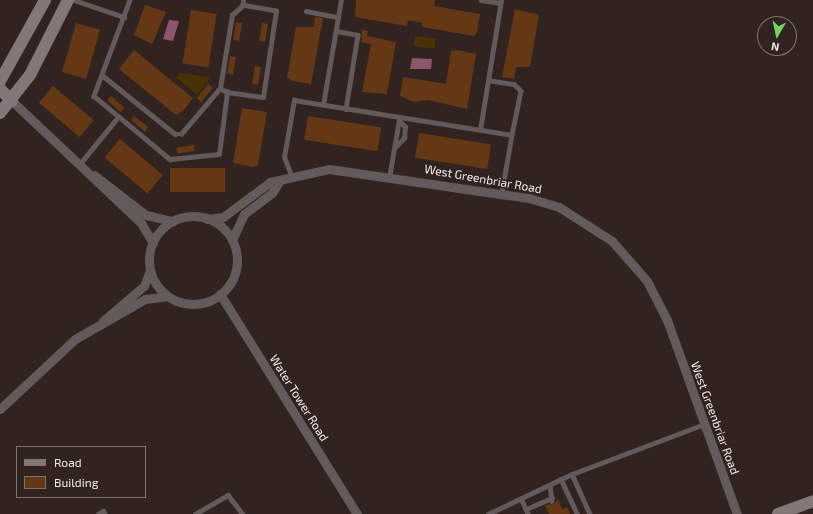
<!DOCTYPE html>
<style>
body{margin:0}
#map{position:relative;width:813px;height:514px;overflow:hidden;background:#312320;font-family:"Exo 2",sans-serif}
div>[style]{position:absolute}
.green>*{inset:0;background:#493106;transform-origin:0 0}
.water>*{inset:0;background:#8e566d}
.building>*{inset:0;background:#653815;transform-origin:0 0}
.lane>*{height:4.5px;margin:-2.25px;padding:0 2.25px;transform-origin:2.25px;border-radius:2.25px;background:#625a5b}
.street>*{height:9px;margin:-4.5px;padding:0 4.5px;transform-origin:4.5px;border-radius:4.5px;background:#625a5b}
.street>.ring{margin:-4.5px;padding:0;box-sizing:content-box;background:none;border:9px solid #625a5b;border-radius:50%}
.secondary>*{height:12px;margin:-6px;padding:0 6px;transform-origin:6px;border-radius:6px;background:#837777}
span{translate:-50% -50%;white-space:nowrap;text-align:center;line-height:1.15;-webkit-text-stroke:3.5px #312320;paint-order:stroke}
.street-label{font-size:12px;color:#f4ebe8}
.legend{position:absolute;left:16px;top:446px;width:130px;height:52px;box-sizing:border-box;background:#312320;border:1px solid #7f7370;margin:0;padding:5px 7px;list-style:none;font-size:12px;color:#f4ebe8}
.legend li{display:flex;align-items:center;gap:8px;height:20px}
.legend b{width:20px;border:1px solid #7f7370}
.north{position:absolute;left:757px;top:16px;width:40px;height:40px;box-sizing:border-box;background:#312320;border:1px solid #7f7370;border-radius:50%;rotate:189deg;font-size:11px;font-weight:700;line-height:16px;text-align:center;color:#f4ebe8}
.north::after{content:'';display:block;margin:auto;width:14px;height:18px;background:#76d25a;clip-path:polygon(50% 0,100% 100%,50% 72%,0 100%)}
</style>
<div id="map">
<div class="green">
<div style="left:415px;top:36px;width:21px;height:10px;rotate:8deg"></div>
<div style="clip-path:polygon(179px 73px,209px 77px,208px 82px,197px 95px,177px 78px)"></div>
</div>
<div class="water">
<div style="clip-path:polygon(169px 20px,179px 21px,173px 41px,163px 39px)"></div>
<div style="clip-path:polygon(412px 58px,432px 59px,431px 69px,410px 69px)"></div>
</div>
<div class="building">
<div style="clip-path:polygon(356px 0,435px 0,434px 6px,480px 14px,477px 32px,474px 36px,422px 27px,422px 23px,408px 20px,407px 26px,355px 17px)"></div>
<div style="clip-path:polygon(145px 5px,166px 12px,152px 44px,134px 35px)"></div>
<div style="clip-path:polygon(515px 9px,539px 15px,530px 67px,516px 67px,514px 79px,502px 77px)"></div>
<div style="left:191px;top:10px;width:26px;height:54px;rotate:9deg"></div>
<div style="clip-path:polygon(315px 17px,323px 18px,311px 84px,293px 81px,287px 78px,296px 27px,314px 27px)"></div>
<div style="left:236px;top:22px;width:6px;height:18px;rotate:9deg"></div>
<div style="left:76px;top:23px;width:25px;height:51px;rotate:16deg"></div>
<div style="left:262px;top:23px;width:6px;height:18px;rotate:9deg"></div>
<div style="clip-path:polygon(362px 30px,368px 31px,367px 36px,396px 42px,387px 94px,362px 92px,371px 44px,361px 42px)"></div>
<div style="clip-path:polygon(134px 50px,193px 98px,183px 111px,176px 115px,119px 69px)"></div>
<div style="clip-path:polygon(458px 50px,476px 54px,467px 109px,428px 100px,414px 102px,400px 96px,403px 77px,446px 84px,451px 51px)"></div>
<div style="left:230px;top:56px;width:6px;height:18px;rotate:9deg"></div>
<div style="left:255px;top:66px;width:6px;height:18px;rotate:9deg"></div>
<div style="clip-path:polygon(208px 84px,213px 88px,201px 102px,197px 98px)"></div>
<div style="left:53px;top:86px;width:53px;height:22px;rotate:40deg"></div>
<div style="left:111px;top:96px;width:18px;height:6px;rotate:41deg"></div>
<div style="clip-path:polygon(242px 108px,267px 112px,258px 165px,253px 167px,233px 163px)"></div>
<div style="clip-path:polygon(134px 116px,148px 127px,145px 132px,131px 120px)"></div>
<div style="left:308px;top:116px;width:74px;height:24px;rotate:9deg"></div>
<div style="left:419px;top:133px;width:73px;height:25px;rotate:9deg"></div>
<div style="left:120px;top:139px;width:56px;height:24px;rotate:40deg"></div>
<div style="left:194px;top:145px;width:6px;height:18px;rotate:81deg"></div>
<div style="left:225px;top:168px;width:24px;height:55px;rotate:90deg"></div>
<div style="clip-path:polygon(558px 499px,562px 509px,567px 507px,570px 514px,549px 514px,545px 505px,554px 504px)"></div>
</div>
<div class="lane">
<div style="left:74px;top:0;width:53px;rotate:18.8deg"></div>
<div style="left:130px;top:0;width:103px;rotate:110.6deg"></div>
<div style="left:94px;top:96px;width:99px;rotate:39.7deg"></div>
<div style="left:170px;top:159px;width:49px;rotate:-5.8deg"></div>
<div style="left:219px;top:154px;width:63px;rotate:-82.6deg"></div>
<div style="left:227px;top:92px;width:36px;rotate:8deg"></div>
<div style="left:263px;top:97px;width:87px;rotate:-81.4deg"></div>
<div style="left:276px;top:11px;width:34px;rotate:-170deg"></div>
<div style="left:243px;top:5px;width:5px;rotate:-90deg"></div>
<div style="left:481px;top:0;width:19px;rotate:9deg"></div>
<div style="left:306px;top:11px;width:33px;rotate:11deg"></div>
<div style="left:336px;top:31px;width:22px;rotate:10deg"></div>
<div style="left:358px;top:35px;width:75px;rotate:99.2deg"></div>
<div style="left:102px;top:75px;width:94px;rotate:38.9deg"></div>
<div style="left:175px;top:134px;width:6px"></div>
<div style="left:181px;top:134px;width:60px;rotate:-49.7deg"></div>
<div style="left:220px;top:88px;width:8px;rotate:30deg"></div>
<div style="left:488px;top:80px;width:26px;rotate:9deg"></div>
<div style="left:514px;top:84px;width:10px;rotate:45deg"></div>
<div style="left:521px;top:91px;width:45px;rotate:101.6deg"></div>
<div style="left:220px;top:88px;width:74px;rotate:-80.7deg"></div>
<div style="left:232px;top:15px;width:15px;rotate:-42deg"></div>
<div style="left:323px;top:105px;width:107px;rotate:-80.3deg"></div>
<div style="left:400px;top:117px;width:113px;rotate:9.1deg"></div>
<div style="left:512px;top:135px;width:59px;rotate:99.8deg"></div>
<div style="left:480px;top:130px;width:132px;rotate:-80.8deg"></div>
<div style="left:395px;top:147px;width:13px;rotate:-45deg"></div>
<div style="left:404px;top:138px;width:11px;rotate:-85deg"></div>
<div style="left:405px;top:127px;width:8px;rotate:-135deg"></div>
<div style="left:79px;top:165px;width:62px;rotate:-50.9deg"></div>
<div style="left:292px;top:178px;width:22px;rotate:-111deg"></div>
<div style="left:284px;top:157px;width:58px;rotate:-80deg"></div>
<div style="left:294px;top:100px;width:107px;rotate:9.1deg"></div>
<div style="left:400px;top:117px;width:59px;rotate:99.8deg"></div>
<div style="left:572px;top:474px;width:44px;rotate:65.8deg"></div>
<div style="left:561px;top:479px;width:38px;rotate:65deg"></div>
<div style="left:550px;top:485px;width:16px;rotate:83deg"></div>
<div style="left:521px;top:498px;width:17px;rotate:66deg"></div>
<div style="left:526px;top:509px;width:28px;rotate:-23deg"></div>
<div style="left:98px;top:514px;width:6px;rotate:-31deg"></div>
<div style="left:103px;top:511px;width:4px;rotate:56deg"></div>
<div style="left:195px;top:514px;width:38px;rotate:-30deg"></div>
<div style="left:228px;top:495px;width:24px;rotate:52deg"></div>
<div style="left:488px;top:514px;width:93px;rotate:-25.5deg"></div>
<div style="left:572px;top:474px;width:141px;rotate:-20.7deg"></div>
</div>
<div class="street">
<div style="left:12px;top:101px;width:178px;rotate:43.4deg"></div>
<div style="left:141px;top:223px;width:23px;rotate:59deg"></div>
<div style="left:94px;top:175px;width:66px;rotate:37.6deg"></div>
<div style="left:146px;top:215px;width:28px;rotate:13deg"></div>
<div class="ring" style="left:149px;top:216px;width:79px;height:79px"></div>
<div style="left:207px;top:219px;width:16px;rotate:-7deg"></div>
<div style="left:223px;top:217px;width:59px;rotate:-36.7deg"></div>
<div style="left:270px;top:182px;width:60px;rotate:-12.4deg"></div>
<div style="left:329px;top:169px;width:202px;rotate:8.3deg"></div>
<div style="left:529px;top:198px;width:31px;rotate:17deg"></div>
<div style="left:559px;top:207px;width:63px;rotate:32.7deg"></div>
<div style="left:612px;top:241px;width:53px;rotate:48.8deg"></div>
<div style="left:647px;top:281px;width:44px;rotate:62.9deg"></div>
<div style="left:667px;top:320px;width:206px;rotate:70.2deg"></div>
<div style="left:232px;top:240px;width:29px;rotate:-65deg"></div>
<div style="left:244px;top:214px;width:35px;rotate:-37deg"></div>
<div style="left:272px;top:193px;width:13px;rotate:-58deg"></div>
<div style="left:220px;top:294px;width:259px;rotate:58.1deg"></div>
<div style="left:103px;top:321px;width:54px;rotate:-40.5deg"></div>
<div style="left:144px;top:286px;width:17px;rotate:-69deg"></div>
<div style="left:0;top:409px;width:103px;rotate:-43deg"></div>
<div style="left:75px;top:339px;width:81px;rotate:-29.7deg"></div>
<div style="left:145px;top:299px;width:23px;rotate:-7deg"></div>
</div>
<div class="secondary">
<div style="left:0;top:81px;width:93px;rotate:-60.9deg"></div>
<div style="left:0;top:89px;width:17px;rotate:45deg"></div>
<div style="left:0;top:113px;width:48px;rotate:-51.7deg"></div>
<div style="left:30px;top:75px;width:84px;rotate:-63.1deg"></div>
<div style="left:778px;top:514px;width:37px;rotate:-20deg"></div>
</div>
<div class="street-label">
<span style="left:483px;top:179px;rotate:10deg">West Greenbriar Road</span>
<span style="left:299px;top:398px;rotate:58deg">Water Tower Road</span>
<span style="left:715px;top:418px;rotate:70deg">West Greenbriar Road</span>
</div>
<ul class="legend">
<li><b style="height:5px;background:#837777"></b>Road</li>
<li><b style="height:11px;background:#653815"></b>Building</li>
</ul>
<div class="north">N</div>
</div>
